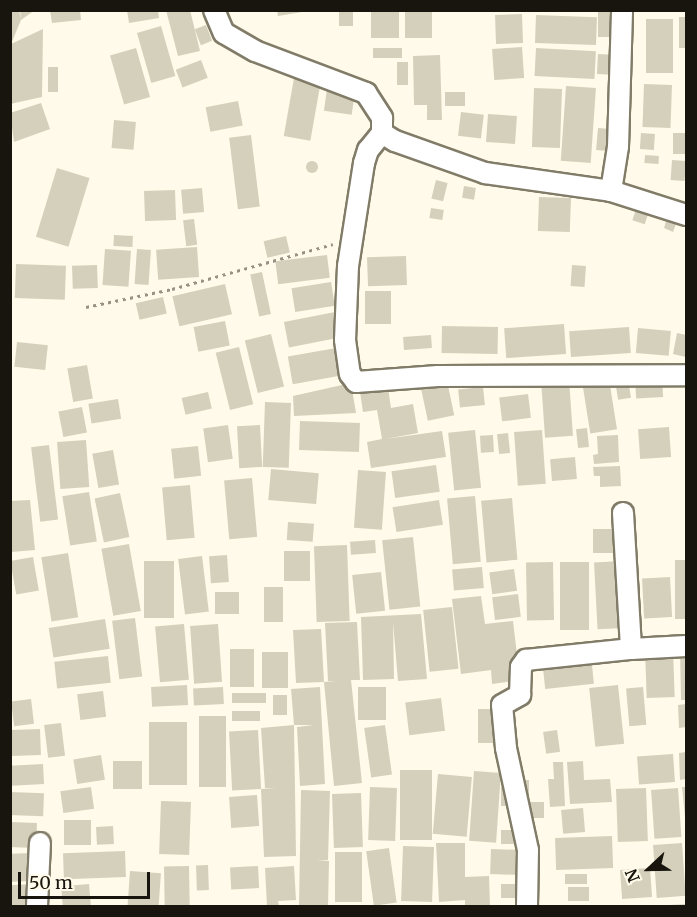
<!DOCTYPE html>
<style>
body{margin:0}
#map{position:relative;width:697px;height:917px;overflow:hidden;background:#fffae9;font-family:Merriweather,serif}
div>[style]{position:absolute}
.building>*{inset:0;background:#d5d0bb;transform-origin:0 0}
.round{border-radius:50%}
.path>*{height:3px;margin-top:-1.5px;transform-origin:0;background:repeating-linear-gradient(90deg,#969386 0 3px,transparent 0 7.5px)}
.roads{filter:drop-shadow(2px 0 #817c68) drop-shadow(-2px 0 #817c68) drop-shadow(0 2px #817c68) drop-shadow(0 -2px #817c68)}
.minor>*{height:20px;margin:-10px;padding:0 10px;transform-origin:10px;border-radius:10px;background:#fff}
span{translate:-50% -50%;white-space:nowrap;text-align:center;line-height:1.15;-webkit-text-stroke:4.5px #fffae9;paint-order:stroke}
.frame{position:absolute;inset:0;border:12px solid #17150e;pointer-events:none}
.north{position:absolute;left:619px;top:839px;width:60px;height:60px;-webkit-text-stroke:4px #fffae9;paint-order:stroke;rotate:248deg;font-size:16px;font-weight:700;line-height:24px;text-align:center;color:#17150e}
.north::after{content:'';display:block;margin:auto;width:21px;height:27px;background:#17150e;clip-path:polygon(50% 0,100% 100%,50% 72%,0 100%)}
.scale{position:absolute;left:18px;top:872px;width:132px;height:27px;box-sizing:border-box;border:3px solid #17150e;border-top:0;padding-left:8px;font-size:18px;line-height:21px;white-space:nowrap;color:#17150e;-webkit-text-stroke:4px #fffae9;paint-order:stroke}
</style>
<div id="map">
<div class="building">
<div style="clip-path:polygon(10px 10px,19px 10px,21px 20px,20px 10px,35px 10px,21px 20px,11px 44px,43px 29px,42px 97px,10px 104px)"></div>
<div style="clip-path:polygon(50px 10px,80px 10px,81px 20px,52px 23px)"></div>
<div style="clip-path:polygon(127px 10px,158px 10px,159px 18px,129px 23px)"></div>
<div style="clip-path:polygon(166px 10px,190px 10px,200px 51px,178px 56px)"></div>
<div style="clip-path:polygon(277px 10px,302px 10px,302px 12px,278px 16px)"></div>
<div style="left:339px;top:10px;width:14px;height:16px"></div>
<div style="left:371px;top:10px;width:28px;height:28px"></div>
<div style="left:405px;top:10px;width:27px;height:28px"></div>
<div style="left:598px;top:10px;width:18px;height:27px"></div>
<div style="left:522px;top:14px;width:29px;height:27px;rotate:88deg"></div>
<div style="left:536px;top:15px;width:61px;height:28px;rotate:2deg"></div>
<div style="left:679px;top:17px;width:7px;height:31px"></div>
<div style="left:646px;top:19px;width:27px;height:54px"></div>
<div style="left:206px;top:25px;width:17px;height:12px;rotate:69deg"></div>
<div style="left:161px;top:26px;width:52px;height:25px;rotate:74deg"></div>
<div style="left:522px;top:47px;width:31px;height:30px;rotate:86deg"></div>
<div style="left:136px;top:48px;width:51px;height:27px;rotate:74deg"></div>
<div style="left:373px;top:48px;width:29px;height:10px"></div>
<div style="left:536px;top:48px;width:60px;height:28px;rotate:3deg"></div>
<div style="left:598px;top:54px;width:19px;height:20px;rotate:3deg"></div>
<div style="clip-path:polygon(440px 55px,442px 120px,427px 120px,427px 105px,414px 105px,413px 56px)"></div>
<div style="left:201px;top:60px;width:19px;height:27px;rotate:69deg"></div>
<div style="left:397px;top:62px;width:11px;height:23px"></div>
<div style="left:48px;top:67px;width:10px;height:25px"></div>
<div style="left:294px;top:78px;width:27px;height:59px;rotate:10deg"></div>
<div style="left:644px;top:84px;width:28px;height:43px;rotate:2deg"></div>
<div style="left:566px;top:86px;width:30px;height:75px;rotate:4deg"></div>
<div style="left:534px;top:88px;width:28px;height:59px;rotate:2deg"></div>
<div style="left:327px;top:89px;width:28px;height:22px;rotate:8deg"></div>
<div style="left:465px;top:92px;width:14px;height:20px;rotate:90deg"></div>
<div style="left:238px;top:101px;width:25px;height:33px;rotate:79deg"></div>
<div style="clip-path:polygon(41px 103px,50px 129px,14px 142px,10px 113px)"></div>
<div style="left:461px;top:112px;width:23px;height:24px;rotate:7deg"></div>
<div style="left:488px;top:114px;width:29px;height:28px;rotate:4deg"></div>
<div style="left:114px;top:120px;width:22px;height:28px;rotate:5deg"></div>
<div style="left:598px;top:128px;width:12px;height:22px;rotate:5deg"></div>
<div style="left:641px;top:133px;width:14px;height:16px;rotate:4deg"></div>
<div style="left:673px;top:133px;width:13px;height:21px"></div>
<div style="left:251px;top:135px;width:72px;height:22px;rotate:83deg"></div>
<div style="left:645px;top:155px;width:14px;height:8px;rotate:4deg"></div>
<div style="left:672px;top:160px;width:14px;height:20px;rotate:4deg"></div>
<div class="round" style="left:306px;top:161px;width:12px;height:12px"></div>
<div style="left:57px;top:168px;width:34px;height:72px;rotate:17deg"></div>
<div style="left:436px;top:180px;width:12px;height:19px;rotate:14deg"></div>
<div style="left:464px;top:186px;width:12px;height:12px;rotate:9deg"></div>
<div style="left:202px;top:188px;width:24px;height:21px;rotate:85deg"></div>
<div style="left:175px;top:190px;width:30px;height:31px;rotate:88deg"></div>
<div style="left:539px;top:197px;width:32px;height:34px;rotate:2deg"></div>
<div style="left:637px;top:206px;width:13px;height:15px;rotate:18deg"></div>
<div style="left:431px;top:208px;width:13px;height:10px;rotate:9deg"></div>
<div style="clip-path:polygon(667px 218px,677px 221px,673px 232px,664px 228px)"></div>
<div style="left:194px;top:219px;width:26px;height:11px;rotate:83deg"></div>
<div style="left:114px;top:235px;width:19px;height:11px;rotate:3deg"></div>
<div style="left:286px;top:236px;width:17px;height:23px;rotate:77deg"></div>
<div style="left:197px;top:247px;width:30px;height:41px;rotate:86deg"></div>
<div style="left:105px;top:249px;width:26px;height:36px;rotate:4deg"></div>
<div style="left:137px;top:249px;width:14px;height:35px;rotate:4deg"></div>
<div style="left:327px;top:255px;width:23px;height:52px;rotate:83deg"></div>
<div style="left:406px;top:256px;width:29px;height:39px;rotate:88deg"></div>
<div style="left:16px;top:264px;width:50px;height:34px;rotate:2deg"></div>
<div style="left:97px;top:265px;width:23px;height:25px;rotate:88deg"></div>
<div style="left:572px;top:265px;width:14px;height:21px;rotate:4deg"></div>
<div style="left:262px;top:272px;width:43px;height:12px;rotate:78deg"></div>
<div style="left:331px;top:282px;width:24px;height:40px;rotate:81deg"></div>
<div style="left:225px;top:284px;width:31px;height:54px;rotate:77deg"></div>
<div style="left:365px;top:291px;width:26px;height:33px"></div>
<div style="left:163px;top:297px;width:17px;height:28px;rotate:77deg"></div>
<div style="left:335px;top:312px;width:26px;height:52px;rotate:79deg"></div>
<div style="left:225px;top:321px;width:25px;height:32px;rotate:79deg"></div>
<div style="left:564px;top:324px;width:30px;height:60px;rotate:86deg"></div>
<div style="left:442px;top:326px;width:56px;height:27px;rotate:1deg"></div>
<div style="left:629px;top:327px;width:26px;height:60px;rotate:86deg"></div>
<div style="left:638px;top:328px;width:33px;height:25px;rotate:5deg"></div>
<div style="clip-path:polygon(677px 333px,686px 335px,686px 357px,673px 354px)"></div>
<div style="left:271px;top:334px;width:54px;height:27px;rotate:76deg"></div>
<div style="left:431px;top:335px;width:13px;height:28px;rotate:86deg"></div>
<div style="left:17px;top:342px;width:31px;height:25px;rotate:6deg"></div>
<div style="left:239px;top:347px;width:59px;height:24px;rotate:76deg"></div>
<div style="left:342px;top:347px;width:28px;height:55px;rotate:80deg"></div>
<div style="left:87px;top:365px;width:34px;height:20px;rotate:80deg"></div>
<div style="left:662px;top:376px;width:21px;height:27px;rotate:87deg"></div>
<div style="left:569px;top:379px;width:57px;height:28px;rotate:86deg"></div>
<div style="left:609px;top:379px;width:51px;height:27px;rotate:81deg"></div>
<div style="left:628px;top:379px;width:19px;height:13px;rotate:81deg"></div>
<div style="clip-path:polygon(387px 381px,391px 408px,413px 404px,418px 433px,385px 439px,442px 431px,446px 457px,371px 468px,367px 442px,382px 439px,377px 410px,363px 412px,359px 385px)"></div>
<div style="left:447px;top:381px;width:35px;height:27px;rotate:78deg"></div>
<div style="clip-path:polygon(351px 383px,356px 413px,294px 416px,293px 396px)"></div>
<div style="left:483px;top:387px;width:18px;height:25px;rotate:84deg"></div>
<div style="left:208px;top:392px;width:17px;height:27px;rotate:77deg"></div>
<div style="left:528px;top:394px;width:24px;height:29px;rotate:83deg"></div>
<div style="left:118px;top:399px;width:20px;height:30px;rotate:81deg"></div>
<div style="left:265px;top:402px;width:26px;height:65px;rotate:2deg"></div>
<div style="left:82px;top:407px;width:26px;height:24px;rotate:79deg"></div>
<div style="left:300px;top:421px;width:60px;height:29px;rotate:2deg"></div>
<div style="left:228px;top:425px;width:34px;height:25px;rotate:82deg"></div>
<div style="left:260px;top:425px;width:42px;height:23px;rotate:87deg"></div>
<div style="left:669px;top:427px;width:30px;height:31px;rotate:86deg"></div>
<div style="left:587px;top:428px;width:19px;height:11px;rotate:84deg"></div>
<div style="left:475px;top:430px;width:58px;height:27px;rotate:84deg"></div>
<div style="left:542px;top:430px;width:54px;height:28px;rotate:86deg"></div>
<div style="left:508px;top:433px;width:20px;height:11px;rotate:84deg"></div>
<div style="left:493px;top:435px;width:17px;height:13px;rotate:87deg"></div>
<div style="clip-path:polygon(618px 435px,619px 462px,594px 464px,593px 455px,598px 454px,597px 436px)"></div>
<div style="left:86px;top:440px;width:47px;height:29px;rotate:86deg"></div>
<div style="left:49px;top:445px;width:75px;height:18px;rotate:83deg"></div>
<div style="left:198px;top:446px;width:30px;height:27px;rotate:84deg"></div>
<div style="left:113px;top:450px;width:35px;height:21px;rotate:80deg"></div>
<div style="left:575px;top:457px;width:22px;height:25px;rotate:85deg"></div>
<div style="left:436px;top:465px;width:27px;height:45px;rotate:82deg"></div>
<div style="clip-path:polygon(620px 466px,621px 486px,600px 487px,600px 476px,594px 476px,593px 467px)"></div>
<div style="left:271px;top:469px;width:48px;height:31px;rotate:5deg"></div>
<div style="left:358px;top:470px;width:28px;height:58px;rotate:4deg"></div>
<div style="left:252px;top:478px;width:59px;height:28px;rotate:85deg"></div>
<div style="left:190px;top:485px;width:53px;height:28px;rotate:85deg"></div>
<div style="left:89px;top:492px;width:50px;height:27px;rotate:81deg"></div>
<div style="left:120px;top:493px;width:45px;height:26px;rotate:78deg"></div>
<div style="left:475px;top:496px;width:66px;height:28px;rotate:85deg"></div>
<div style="left:512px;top:498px;width:62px;height:31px;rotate:85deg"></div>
<div style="clip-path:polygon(30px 500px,35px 550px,11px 552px,10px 501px)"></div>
<div style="left:439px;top:500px;width:25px;height:47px;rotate:81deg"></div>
<div style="left:288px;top:522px;width:26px;height:18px;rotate:4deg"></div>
<div style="left:593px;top:529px;width:28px;height:24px"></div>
<div style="left:413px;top:537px;width:70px;height:31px;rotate:84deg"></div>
<div style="left:375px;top:540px;width:13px;height:25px;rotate:86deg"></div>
<div style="left:129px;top:544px;width:68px;height:28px;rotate:80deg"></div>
<div style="left:347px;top:545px;width:76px;height:33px;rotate:88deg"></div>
<div style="left:284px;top:551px;width:26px;height:30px"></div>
<div style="left:68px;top:553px;width:65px;height:27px;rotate:81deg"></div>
<div style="left:227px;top:555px;width:27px;height:18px;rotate:86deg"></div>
<div style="left:202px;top:556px;width:56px;height:24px;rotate:83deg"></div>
<div style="left:33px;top:557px;width:34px;height:23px;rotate:80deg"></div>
<div style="left:686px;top:560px;width:59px;height:11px;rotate:90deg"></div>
<div style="left:144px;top:561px;width:30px;height:57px"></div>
<div style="left:621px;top:561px;width:67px;height:27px;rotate:87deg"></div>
<div style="left:553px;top:562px;width:58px;height:27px;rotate:89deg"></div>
<div style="left:560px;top:562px;width:29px;height:68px"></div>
<div style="left:482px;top:567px;width:21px;height:30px;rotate:85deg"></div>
<div style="left:514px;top:569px;width:22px;height:25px;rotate:82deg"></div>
<div style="left:381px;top:572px;width:39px;height:29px;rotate:84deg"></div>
<div style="left:670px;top:577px;width:40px;height:28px;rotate:87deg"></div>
<div style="left:264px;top:587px;width:19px;height:35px"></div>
<div style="left:239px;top:592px;width:22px;height:24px;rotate:90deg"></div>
<div style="left:518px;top:594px;width:23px;height:26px;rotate:83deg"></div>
<div style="clip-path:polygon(481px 596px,485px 624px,513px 621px,520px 680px,492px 684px,491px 670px,461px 674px,452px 599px)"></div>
<div style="left:452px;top:607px;width:62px;height:29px;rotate:84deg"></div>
<div style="clip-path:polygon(421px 614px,427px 679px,398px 681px,393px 622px,394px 679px,363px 680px,361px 617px)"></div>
<div style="left:135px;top:618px;width:59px;height:23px;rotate:83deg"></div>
<div style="left:105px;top:619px;width:30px;height:57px;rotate:81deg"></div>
<div style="clip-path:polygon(357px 622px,360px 680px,351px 680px,362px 783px,334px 786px,324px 682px,296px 683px,293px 630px,321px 629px,324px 682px,336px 681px,328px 681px,325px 623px)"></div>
<div style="left:184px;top:624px;width:56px;height:29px;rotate:85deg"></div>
<div style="left:218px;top:624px;width:58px;height:28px;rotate:86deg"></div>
<div style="clip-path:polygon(680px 647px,686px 647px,686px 700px,681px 700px)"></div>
<div style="left:230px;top:649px;width:24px;height:38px"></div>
<div style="left:673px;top:649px;width:48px;height:28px;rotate:88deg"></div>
<div style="left:262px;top:652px;width:26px;height:36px"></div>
<div style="left:108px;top:656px;width:27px;height:54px;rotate:84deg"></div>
<div style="left:591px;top:656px;width:28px;height:49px;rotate:84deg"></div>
<div style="left:187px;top:685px;width:20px;height:36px;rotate:87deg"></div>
<div style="left:618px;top:685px;width:59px;height:29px;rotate:84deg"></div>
<div style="left:223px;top:687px;width:17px;height:30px;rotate:87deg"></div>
<div style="clip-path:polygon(320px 687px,325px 784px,300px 786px,297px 727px,314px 725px,294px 725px,296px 856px,264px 857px,261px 789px,275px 788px,265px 788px,261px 728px,294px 725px,291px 689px)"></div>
<div style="left:358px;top:687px;width:28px;height:33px"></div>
<div style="left:643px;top:687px;width:38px;height:17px;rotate:85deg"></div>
<div style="left:103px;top:691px;width:26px;height:26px;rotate:83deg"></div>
<div style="left:232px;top:693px;width:34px;height:10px"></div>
<div style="left:273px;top:695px;width:14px;height:20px"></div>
<div style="left:441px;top:698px;width:33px;height:36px;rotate:83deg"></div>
<div style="left:31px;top:699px;width:25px;height:20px;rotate:83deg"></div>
<div style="clip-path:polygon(686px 704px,686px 727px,679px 728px,678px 705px)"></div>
<div style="left:478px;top:709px;width:19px;height:34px"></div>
<div style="left:232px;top:711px;width:28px;height:10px"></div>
<div style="left:199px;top:716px;width:27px;height:71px"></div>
<div style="left:149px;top:722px;width:38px;height:63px"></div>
<div style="left:61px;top:723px;width:33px;height:17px;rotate:83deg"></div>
<div style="left:385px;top:725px;width:50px;height:21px;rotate:82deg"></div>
<div style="left:40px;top:729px;width:26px;height:30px;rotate:88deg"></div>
<div style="left:258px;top:730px;width:59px;height:29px;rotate:87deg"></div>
<div style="left:557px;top:730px;width:22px;height:14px;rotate:82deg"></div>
<div style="clip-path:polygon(686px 752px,686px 779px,680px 780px,679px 753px)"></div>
<div style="left:673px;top:754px;width:28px;height:36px;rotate:86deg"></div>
<div style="left:101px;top:755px;width:25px;height:28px;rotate:81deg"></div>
<div style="left:113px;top:761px;width:29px;height:28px"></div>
<div style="clip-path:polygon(583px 761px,584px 780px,610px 779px,612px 802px,570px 804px,567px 762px)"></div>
<div style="clip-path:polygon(553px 762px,563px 762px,565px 806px,550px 807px,548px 779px,554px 779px)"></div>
<div style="left:43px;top:764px;width:20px;height:33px;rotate:87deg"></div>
<div style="left:400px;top:770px;width:32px;height:70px"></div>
<div style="left:474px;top:771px;width:27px;height:70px;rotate:4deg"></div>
<div style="left:438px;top:774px;width:34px;height:60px;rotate:5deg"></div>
<div style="left:520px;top:780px;width:9px;height:16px"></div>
<div style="left:91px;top:787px;width:22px;height:31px;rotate:82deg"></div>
<div style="left:370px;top:787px;width:27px;height:53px;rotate:2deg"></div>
<div style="left:501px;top:787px;width:12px;height:19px"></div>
<div style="clip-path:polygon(682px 787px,686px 787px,686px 817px,685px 817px)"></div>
<div style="left:646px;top:788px;width:53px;height:30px;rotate:88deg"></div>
<div style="left:678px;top:788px;width:49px;height:27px;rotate:86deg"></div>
<div style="clip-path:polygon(301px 790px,330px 791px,328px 860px,317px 860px,329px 861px,328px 906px,299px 906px)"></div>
<div style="left:10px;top:792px;width:34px;height:23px;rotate:2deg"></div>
<div style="left:361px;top:793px;width:54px;height:29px;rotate:88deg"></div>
<div style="left:257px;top:795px;width:31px;height:28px;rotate:86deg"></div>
<div style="left:161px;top:801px;width:30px;height:53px;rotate:2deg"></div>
<div style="left:529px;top:802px;width:15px;height:16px"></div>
<div style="left:583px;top:808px;width:24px;height:22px;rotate:85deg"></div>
<div style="left:64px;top:820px;width:27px;height:25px"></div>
<div style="left:10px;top:822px;width:27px;height:25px;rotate:2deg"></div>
<div style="left:113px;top:826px;width:18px;height:17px;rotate:87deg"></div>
<div style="left:501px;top:830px;width:22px;height:14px"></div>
<div style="left:612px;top:836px;width:32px;height:57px;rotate:88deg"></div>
<div style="clip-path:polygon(436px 843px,465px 843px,465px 877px,489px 876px,490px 906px,465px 906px,465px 900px,439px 902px)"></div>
<div style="left:682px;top:843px;width:53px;height:29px;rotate:86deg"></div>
<div style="left:403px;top:846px;width:31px;height:55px;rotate:2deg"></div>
<div style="left:389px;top:848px;width:55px;height:23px;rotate:82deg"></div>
<div style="left:491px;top:849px;width:31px;height:25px;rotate:2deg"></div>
<div style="left:125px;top:851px;width:26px;height:62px;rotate:88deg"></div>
<div style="left:335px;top:852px;width:27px;height:50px"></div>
<div style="left:33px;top:853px;width:28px;height:23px;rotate:88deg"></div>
<div style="left:208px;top:865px;width:25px;height:12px;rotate:88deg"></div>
<div style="left:189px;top:866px;width:40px;height:25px;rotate:89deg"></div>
<div style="left:258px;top:866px;width:22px;height:28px;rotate:87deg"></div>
<div style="clip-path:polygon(294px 866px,296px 900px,278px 901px,279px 906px,267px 906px,265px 868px)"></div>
<div style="left:650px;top:868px;width:29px;height:30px;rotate:86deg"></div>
<div style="left:130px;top:871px;width:31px;height:35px;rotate:4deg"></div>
<div style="left:565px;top:874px;width:22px;height:10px"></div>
<div style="left:32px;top:884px;width:22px;height:22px;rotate:87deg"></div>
<div style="left:89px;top:884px;width:22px;height:28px;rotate:85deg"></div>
<div style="left:501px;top:884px;width:20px;height:14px"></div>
<div style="left:568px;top:887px;width:21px;height:14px"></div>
<div style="clip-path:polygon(686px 904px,686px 906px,670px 906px,669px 905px)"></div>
</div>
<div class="path">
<div style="left:86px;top:307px;width:88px;rotate:-11.8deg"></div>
<div style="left:172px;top:289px;width:167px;rotate:-15.6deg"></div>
</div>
<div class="roads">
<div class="minor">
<div style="left:214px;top:10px;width:25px;rotate:67deg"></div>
<div style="left:224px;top:33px;width:36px;rotate:30deg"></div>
<div style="left:255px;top:51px;width:119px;rotate:20.7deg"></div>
<div style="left:366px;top:93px;width:30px;rotate:57deg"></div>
<div style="left:382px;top:118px;width:15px;rotate:90deg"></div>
<div style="left:382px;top:133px;width:15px;rotate:32deg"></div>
<div style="left:395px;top:141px;width:96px;rotate:19.6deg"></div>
<div style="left:485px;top:173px;width:127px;rotate:8.1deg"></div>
<div style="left:611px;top:191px;width:79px;rotate:17.7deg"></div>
<div style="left:382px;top:133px;width:22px;rotate:129deg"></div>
<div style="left:368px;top:150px;width:14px;rotate:107deg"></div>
<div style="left:364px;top:163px;width:104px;rotate:98.8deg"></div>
<div style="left:348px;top:266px;width:74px;rotate:92.3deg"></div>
<div style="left:345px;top:340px;width:34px;rotate:82deg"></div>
<div style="left:350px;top:374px;width:10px;rotate:53deg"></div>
<div style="left:356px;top:382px;width:82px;rotate:-4.2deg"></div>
<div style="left:438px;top:376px;width:248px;rotate:-0.2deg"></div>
<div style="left:611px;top:191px;width:45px;rotate:-81deg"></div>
<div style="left:618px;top:147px;width:137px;rotate:-88.3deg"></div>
<div style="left:623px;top:513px;width:136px;rotate:86.6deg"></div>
<div style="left:631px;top:649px;width:55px;rotate:-3.1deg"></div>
<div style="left:37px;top:906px;width:63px;rotate:-87.3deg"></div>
<div style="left:527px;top:906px;width:56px;rotate:-89deg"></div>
<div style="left:528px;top:850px;width:104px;rotate:-102.2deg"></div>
<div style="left:506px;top:748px;width:43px;rotate:-95.3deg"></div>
<div style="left:502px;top:705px;width:21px;rotate:-29deg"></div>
<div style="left:520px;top:695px;width:28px;rotate:-88deg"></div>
<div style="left:521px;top:667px;width:9px;rotate:-54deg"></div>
<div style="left:526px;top:660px;width:106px;rotate:-6deg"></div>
</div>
</div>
<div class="frame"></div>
<div class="north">N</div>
<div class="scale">50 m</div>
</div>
